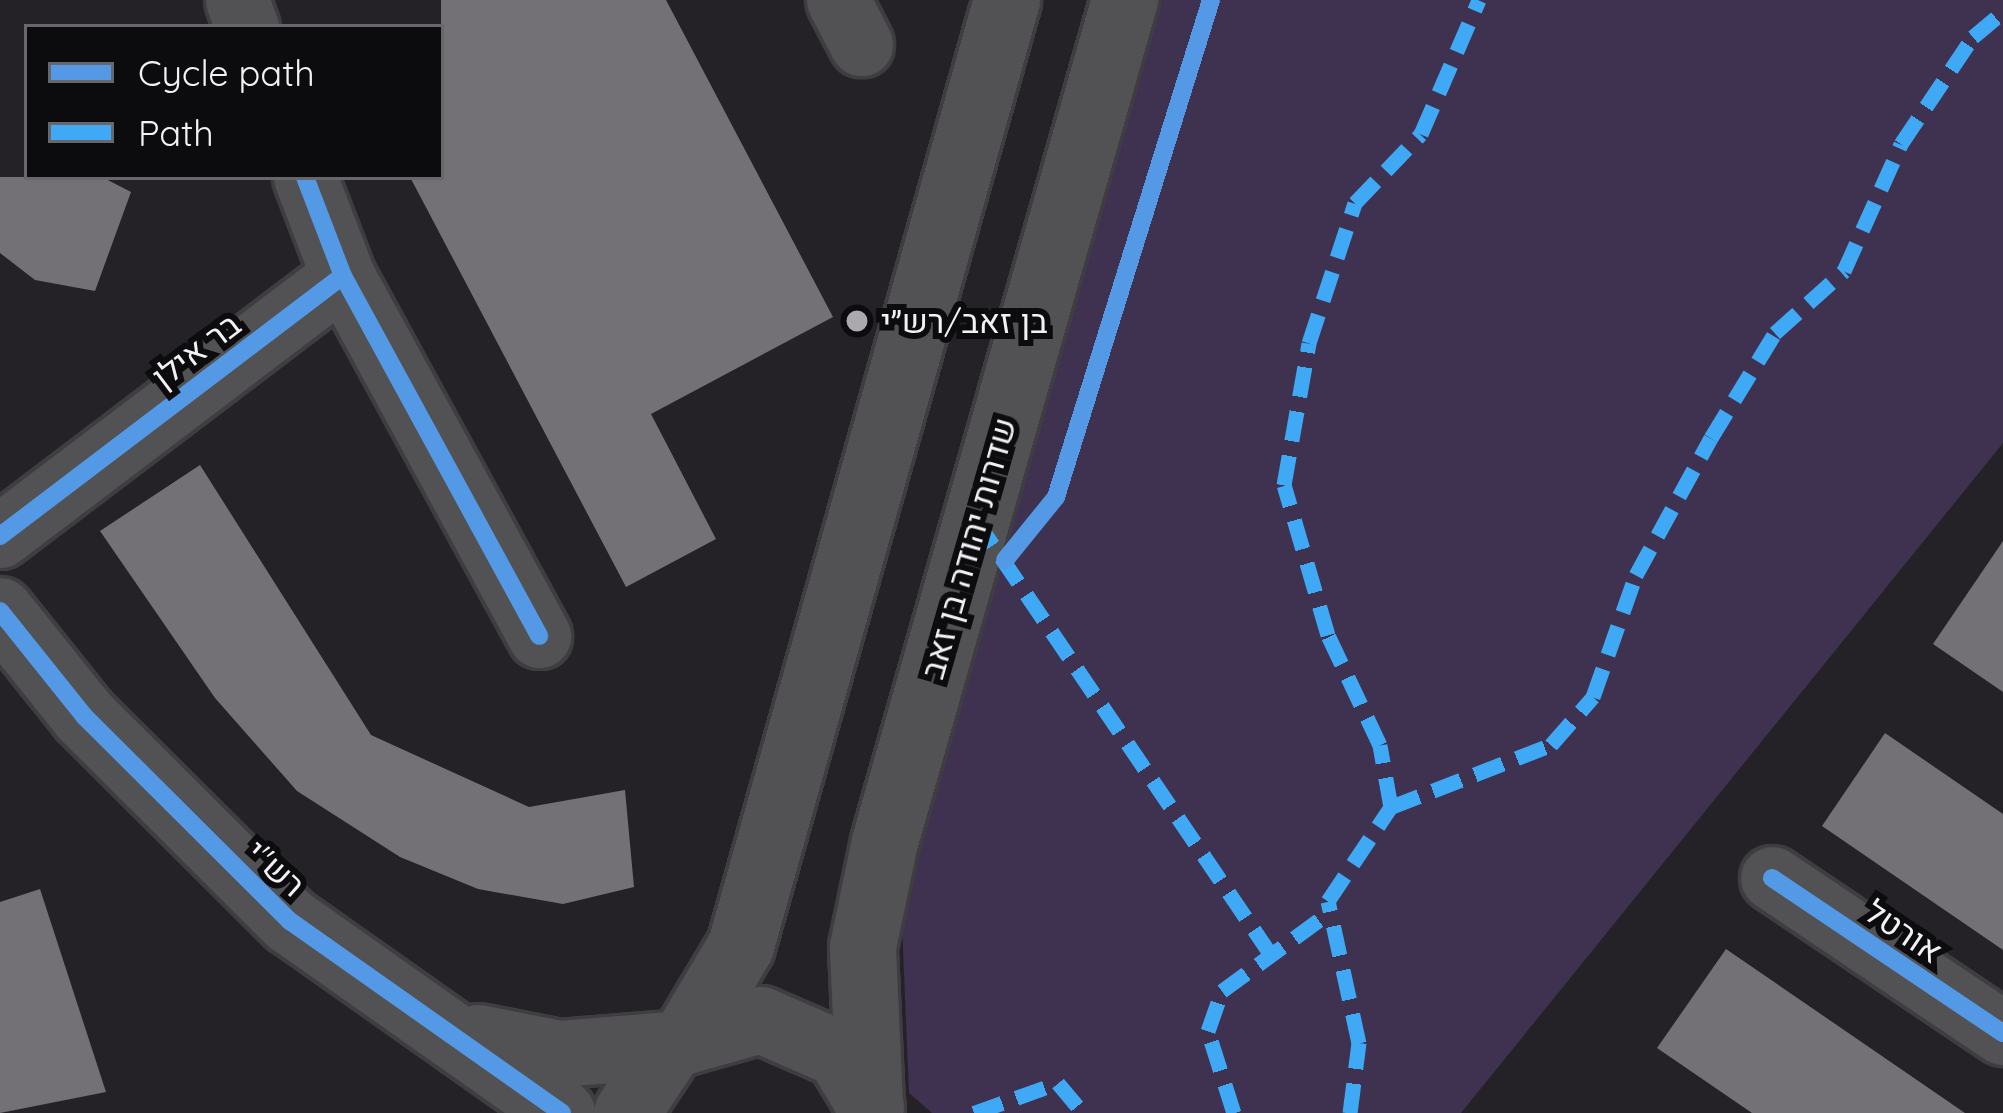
<!DOCTYPE html>
<meta charset="utf-8">
<style>
body{margin:0}
#map{position:relative;width:2003px;height:1113px;overflow:hidden;background:#242227;font-family:Quicksand,Heebo,sans-serif}
div>[style]{position:absolute}
.green>*{inset:0;background:#3e3250}
.building>*{inset:0;background:#737175}
.roads{filter:drop-shadow(3px 0 #3f3d42) drop-shadow(-3px 0 #3f3d42) drop-shadow(0 3px #3f3d42) drop-shadow(0 -3px #3f3d42)}
.street>*{height:63px;margin:-31.5px;padding:0 31.5px;transform-origin:31.5px;border-radius:31.5px;background:#525254}
.secondary>*{height:66px;margin:-33px;padding:0 33px;transform-origin:33px;border-radius:33px;background:#525254}
.quiet>*{height:15px;margin-top:-7.5px;transform-origin:0;background:repeating-linear-gradient(90deg,#3fa9f5 0 30px,transparent 0 45px)}
.cycleway>*{height:18px;margin:-9px;padding:0 9px;transform-origin:9px;border-radius:9px;background:#5399e6}
.dots>*{width:33px;height:33px;translate:-50% -50%;box-sizing:border-box;border:6px solid #0c0b0e;border-radius:50%}
span{translate:-50% -50%;white-space:nowrap;text-align:center;line-height:1.15;-webkit-text-stroke:12px #0c0b0e;paint-order:stroke}
.poi-label{font-size:33px;color:#f3f1f6}
.left{translate:0 -50%;text-align:left}
.street-label{font-size:33px;color:#f3f1f6}
.legend{position:absolute;left:24px;top:24px;width:420px;height:156px;box-sizing:border-box;background:#0c0b0e;border:3px solid #68676b;margin:0;padding:15px 21px;list-style:none;font-size:36px;color:#f3f1f6}
.legend li{display:flex;align-items:center;gap:24px;height:60px}
.legend b{width:60px;border:3px solid #68676b}
</style>
<div id="map">
<div class="green">
<div style="clip-path:polygon(1159px 0,2003px 0,2003px 443px,1461px 1113px,932px 1113px,909px 1093px,900px 877px)"></div>
</div>
<div class="building">
<div style="clip-path:polygon(441px 0,666px 0,833px 317px,651px 414px,716px 539px,626px 587px,410px 177px,441px 177px)"></div>
<div style="clip-path:polygon(0 177px,102px 177px,131px 192px,95px 291px,35px 280px,0 253px)"></div>
<div style="clip-path:polygon(200px 465px,371px 735px,529px 807px,625px 790px,634px 887px,563px 904px,478px 889px,400px 857px,297px 791px,215px 698px,100px 531px)"></div>
<div style="clip-path:polygon(2003px 541px,2003px 692px,1933px 644px)"></div>
<div style="clip-path:polygon(1885px 733px,2003px 814px,2003px 950px,1822px 826px)"></div>
<div style="clip-path:polygon(40px 889px,106px 1092px,0 1113px,0 902px)"></div>
<div style="clip-path:polygon(1726px 949px,1965px 1113px,1752px 1113px,1657px 1048px)"></div>
</div>
<div class="roads">
<div class="street">
<div style="left:237px;top:0;width:29px;rotate:70deg"></div>
<div style="left:838px;top:0;width:50px;rotate:62.4deg"></div>
<div style="left:343px;top:276px;width:410px;rotate:61.4deg"></div>
<div style="left:0;top:536px;width:430px;rotate:-37.2deg"></div>
<div style="left:343px;top:276px;width:106px;rotate:-111deg"></div>
<div style="left:1772px;top:878px;width:278px;rotate:33.9deg"></div>
</div>
<div class="secondary">
<div style="left:0;top:611px;width:134px;rotate:51.3deg"></div>
<div style="left:84px;top:716px;width:291px;rotate:44.9deg"></div>
<div style="left:290px;top:921px;width:333px;rotate:35.2deg"></div>
<div style="left:688px;top:1035px;width:104px;rotate:-59.2deg"></div>
<div style="left:741px;top:946px;width:983px;rotate:-74.29deg"></div>
<div style="left:478px;top:1038px;width:84px;rotate:11deg"></div>
<div style="left:560px;top:1054px;width:112px;rotate:-4.6deg"></div>
<div style="left:870px;top:1104px;width:157px;rotate:-92.6deg"></div>
<div style="left:863px;top:947px;width:107px;rotate:-78.2deg"></div>
<div style="left:885px;top:842px;width:876px;rotate:-74.09deg"></div>
<div style="left:627px;top:1113px;width:82px;rotate:-56.5deg"></div>
<div style="left:672px;top:1045px;width:92px;rotate:-15.7deg"></div>
<div style="left:761px;top:1020px;width:85px;rotate:23.6deg"></div>
<div style="left:839px;top:1054px;width:62px;rotate:58.9deg"></div>
</div>
</div>
<div class="quiet">
<div style="left:976px;top:520px;width:527px;rotate:55.83deg"></div>
<div style="left:1391px;top:807px;width:63px;rotate:-100.1deg"></div>
<div style="left:1380px;top:745px;width:122px;rotate:-115.3deg"></div>
<div style="left:1328px;top:635px;width:156px;rotate:-106.3deg"></div>
<div style="left:1284px;top:485px;width:144px;rotate:-80deg"></div>
<div style="left:1309px;top:343px;width:147px;rotate:-71.8deg"></div>
<div style="left:1355px;top:203px;width:95px;rotate:-46.3deg"></div>
<div style="left:1421px;top:134px;width:146px;rotate:-66.6deg"></div>
<div style="left:974px;top:1113px;width:89px;rotate:-19.7deg"></div>
<div style="left:1058px;top:1083px;width:39px;rotate:50deg"></div>
<div style="left:1234px;top:1113px;width:86px;rotate:-107.6deg"></div>
<div style="left:1208px;top:1031px;width:42px;rotate:-70.7deg"></div>
<div style="left:1222px;top:991px;width:134px;rotate:-36.2deg"></div>
<div style="left:1350px;top:1113px;width:71px;rotate:-82.7deg"></div>
<div style="left:1359px;top:1043px;width:145px;rotate:-102.3deg"></div>
<div style="left:1328px;top:901px;width:113px;rotate:-56.2deg"></div>
<div style="left:1391px;top:807px;width:172px;rotate:-21.2deg"></div>
<div style="left:1551px;top:745px;width:64px;rotate:-48.8deg"></div>
<div style="left:1593px;top:697px;width:129px;rotate:-70.6deg"></div>
<div style="left:1636px;top:575px;width:156px;rotate:-61.3deg"></div>
<div style="left:1711px;top:438px;width:123px;rotate:-58.6deg"></div>
<div style="left:1775px;top:333px;width:93px;rotate:-41.9deg"></div>
<div style="left:1844px;top:271px;width:139px;rotate:-65.8deg"></div>
<div style="left:1901px;top:144px;width:129px;rotate:-56.1deg"></div>
<div style="left:1973px;top:37px;width:39px;rotate:-40deg"></div>
</div>
<div class="cycleway">
<div style="left:343px;top:276px;width:410px;rotate:61.4deg"></div>
<div style="left:0;top:536px;width:430px;rotate:-37.2deg"></div>
<div style="left:343px;top:276px;width:106px;rotate:-111deg"></div>
<div style="left:1005px;top:560px;width:81px;rotate:-51deg"></div>
<div style="left:1056px;top:497px;width:521px;rotate:-72.68deg"></div>
<div style="left:0;top:611px;width:134px;rotate:51.3deg"></div>
<div style="left:84px;top:716px;width:291px;rotate:44.9deg"></div>
<div style="left:290px;top:921px;width:333px;rotate:35.2deg"></div>
<div style="left:1772px;top:878px;width:278px;rotate:33.9deg"></div>
</div>
<div class="dots">
<div style="left:857px;top:321px;background:#aba9ae"></div>
</div>
<div class="poi-label">
<span class="left" style="left:881px;top:321px">בן זאב/רש״י</span>
</div>
<div class="street-label">
<span style="left:196px;top:350px;rotate:-37deg">בר אילן</span>
<span style="left:968px;top:548px;rotate:-74deg">שדרות יהודה בן זאב</span>
<span style="left:276px;top:868px;rotate:42deg">רש"י</span>
<span style="left:1904px;top:931px;rotate:34deg">אורטל</span>
</div>
<ul class="legend">
<li><b style="height:15px;background:#5399e6"></b>Cycle path</li>
<li><b style="height:15px;background:#3fa9f5"></b>Path</li>
</ul>
</div>
